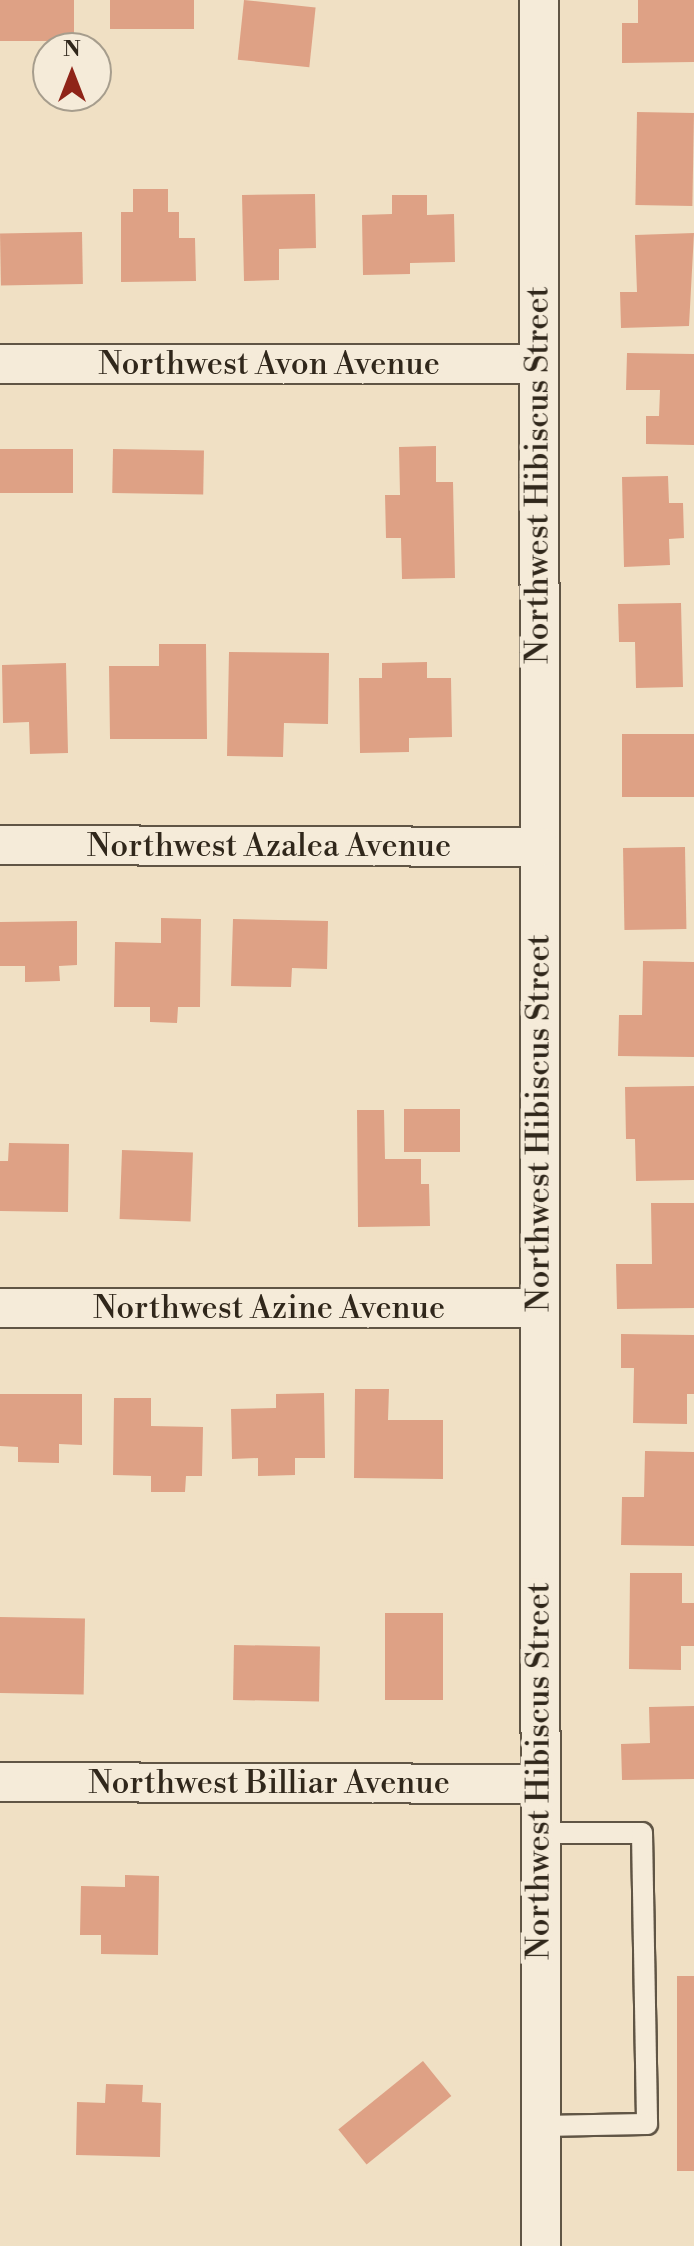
<!DOCTYPE html>
<style>
body{margin:0}
#map{position:relative;width:694px;height:2246px;overflow:hidden;background:#f0e0c4;font-family:"Libre Bodoni",serif}
div>[style]{position:absolute}
.building>*{inset:0;background:#dea185;transform-origin:0 0}
.roads{filter:drop-shadow(2px 0 #605545) drop-shadow(-2px 0 #605545) drop-shadow(0 2px #605545) drop-shadow(0 -2px #605545)}
.service>*{height:20px;margin:-10px;padding:0 10px;transform-origin:10px;border-radius:10px;background:#f5ebd9}
.minor>*{height:38px;margin:-19px;padding:0 19px;transform-origin:19px;border-radius:19px;background:#f5ebd9}
span{translate:-50% -50%;white-space:nowrap;text-align:center;line-height:1.15;-webkit-text-stroke:8px #f5ebd9;paint-order:stroke}
.street-label{font-size:32px;color:#30271b}
.north{position:absolute;left:32px;top:32px;width:80px;height:80px;box-sizing:border-box;background:#f5ebd9;border:2px solid #a69d8d;border-radius:50%;rotate:0deg;font-size:22px;font-weight:700;line-height:32px;text-align:center;color:#30271b}
.north::after{content:'';display:block;margin:auto;width:28px;height:36px;background:#8f2418;clip-path:polygon(50% 0,100% 100%,50% 72%,0 100%)}
</style>
<div id="map">
<div class="building">
<div style="left:0;top:0;width:74px;height:41px"></div>
<div style="left:110px;top:0;width:84px;height:29px"></div>
<div style="left:244px;top:0;width:72px;height:60px;rotate:6deg"></div>
<div style="clip-path:polygon(638px 0,694px 0,694px 62px,622px 63px,622px 23px,638px 23px)"></div>
<div style="left:637px;top:112px;width:57px;height:93px;rotate:1deg"></div>
<div style="clip-path:polygon(133px 189px,168px 189px,168px 212px,179px 212px,179px 238px,195px 238px,196px 281px,121px 282px,121px 212px,133px 212px)"></div>
<div style="clip-path:polygon(315px 194px,316px 248px,279px 249px,279px 280px,244px 281px,242px 195px)"></div>
<div style="clip-path:polygon(392px 195px,427px 195px,427px 215px,454px 214px,455px 262px,410px 263px,410px 274px,363px 275px,362px 215px,392px 214px)"></div>
<div style="left:82px;top:232px;width:52px;height:82px;rotate:89deg"></div>
<div style="clip-path:polygon(694px 233px,689px 326px,621px 328px,620px 292px,637px 292px,635px 235px)"></div>
<div style="clip-path:polygon(627px 353px,694px 354px,694px 445px,646px 444px,646px 416px,659px 416px,660px 390px,626px 390px)"></div>
<div style="clip-path:polygon(436px 446px,436px 482px,453px 482px,455px 578px,402px 579px,401px 538px,386px 538px,385px 495px,400px 495px,399px 447px)"></div>
<div style="left:0;top:449px;width:73px;height:44px"></div>
<div style="left:113px;top:449px;width:91px;height:44px;rotate:1deg"></div>
<div style="clip-path:polygon(668px 476px,669px 503px,683px 503px,684px 538px,669px 539px,670px 565px,624px 567px,622px 477px)"></div>
<div style="clip-path:polygon(681px 603px,683px 687px,636px 688px,635px 642px,619px 642px,618px 604px)"></div>
<div style="clip-path:polygon(159px 644px,206px 644px,207px 739px,110px 739px,109px 666px,159px 666px)"></div>
<div style="clip-path:polygon(229px 652px,329px 653px,328px 724px,284px 723px,283px 757px,227px 756px)"></div>
<div style="clip-path:polygon(427px 662px,427px 678px,451px 678px,452px 737px,409px 738px,409px 752px,360px 753px,359px 678px,382px 678px,382px 663px)"></div>
<div style="clip-path:polygon(66px 663px,68px 753px,30px 754px,29px 722px,3px 723px,2px 665px)"></div>
<div style="left:622px;top:734px;width:72px;height:63px"></div>
<div style="left:685px;top:847px;width:82px;height:62px;rotate:89deg"></div>
<div style="clip-path:polygon(161px 918px,201px 919px,200px 1007px,178px 1007px,177px 1023px,150px 1022px,150px 1007px,114px 1007px,115px 942px,161px 943px)"></div>
<div style="clip-path:polygon(233px 919px,328px 921px,327px 969px,292px 968px,291px 987px,231px 986px)"></div>
<div style="clip-path:polygon(77px 921px,77px 965px,59px 966px,60px 981px,25px 982px,25px 966px,0 966px,0 922px)"></div>
<div style="clip-path:polygon(643px 961px,694px 962px,694px 1057px,618px 1056px,619px 1015px,642px 1015px)"></div>
<div style="clip-path:polygon(694px 1086px,694px 1180px,636px 1181px,635px 1139px,626px 1139px,625px 1087px)"></div>
<div style="left:404px;top:1109px;width:56px;height:43px"></div>
<div style="clip-path:polygon(357px 1110px,384px 1110px,385px 1159px,421px 1159px,421px 1184px,429px 1184px,430px 1226px,358px 1227px)"></div>
<div style="clip-path:polygon(9px 1143px,69px 1144px,68px 1212px,0 1211px,0 1161px,8px 1161px)"></div>
<div style="left:122px;top:1150px;width:71px;height:69px;rotate:2deg"></div>
<div style="clip-path:polygon(651px 1203px,694px 1203px,694px 1308px,617px 1309px,616px 1264px,652px 1264px)"></div>
<div style="clip-path:polygon(621px 1334px,694px 1335px,694px 1394px,687px 1394px,687px 1424px,633px 1423px,634px 1368px,621px 1368px)"></div>
<div style="clip-path:polygon(355px 1389px,389px 1389px,388px 1420px,443px 1420px,443px 1479px,354px 1478px)"></div>
<div style="clip-path:polygon(324px 1393px,325px 1458px,295px 1458px,295px 1475px,258px 1476px,258px 1458px,232px 1459px,231px 1409px,276px 1408px,276px 1394px)"></div>
<div style="clip-path:polygon(0 1394px,82px 1394px,82px 1445px,59px 1444px,59px 1463px,18px 1462px,18px 1447px,0 1446px)"></div>
<div style="clip-path:polygon(114px 1398px,151px 1398px,151px 1426px,203px 1427px,202px 1476px,186px 1476px,185px 1492px,151px 1492px,151px 1476px,113px 1475px)"></div>
<div style="clip-path:polygon(645px 1451px,694px 1452px,694px 1546px,621px 1545px,622px 1497px,644px 1497px)"></div>
<div style="clip-path:polygon(630px 1573px,682px 1573px,682px 1603px,694px 1603px,694px 1646px,681px 1646px,681px 1670px,629px 1669px)"></div>
<div style="left:385px;top:1613px;width:58px;height:87px"></div>
<div style="left:0;top:1617px;width:85px;height:76px;rotate:1deg"></div>
<div style="left:234px;top:1645px;width:86px;height:55px;rotate:1deg"></div>
<div style="clip-path:polygon(694px 1706px,694px 1779px,622px 1780px,621px 1744px,650px 1743px,649px 1707px)"></div>
<div style="clip-path:polygon(125px 1875px,159px 1876px,158px 1955px,101px 1954px,101px 1935px,80px 1935px,81px 1886px,125px 1887px)"></div>
<div style="left:694px;top:1976px;width:195px;height:17px;rotate:90deg"></div>
<div style="left:423px;top:2061px;width:45px;height:109px;rotate:51deg"></div>
<div style="clip-path:polygon(106px 2084px,143px 2085px,142px 2102px,161px 2103px,160px 2157px,76px 2155px,77px 2102px,105px 2103px)"></div>
</div>
<div class="roads">
<div class="service">
<div style="left:539px;top:1833px;width:103px"></div>
<div style="left:642px;top:1833px;width:291px;rotate:89deg"></div>
<div style="left:647px;top:2124px;width:107px;rotate:178.9deg"></div>
</div>
<div class="minor">
<div style="left:539px;top:0;width:2246px;rotate:89.95deg"></div>
<div style="left:0;top:364px;width:538px"></div>
<div style="left:0;top:845px;width:539px;rotate:0.21deg"></div>
<div style="left:0;top:1308px;width:539px"></div>
<div style="left:0;top:1782px;width:538px;rotate:0.21deg"></div>
</div>
</div>
<div class="street-label">
<span style="left:269px;top:364px">Northwest Avon Avenue</span>
<span style="left:538px;top:475px;rotate:-90deg">Northwest Hibiscus Street</span>
<span style="left:269px;top:846px">Northwest Azalea Avenue</span>
<span style="left:539px;top:1123px;rotate:-90deg">Northwest Hibiscus Street</span>
<span style="left:269px;top:1308px">Northwest Azine Avenue</span>
<span style="left:539px;top:1771px;rotate:-90deg">Northwest Hibiscus Street</span>
<span style="left:269px;top:1783px">Northwest Billiar Avenue</span>
</div>
<div class="north">N</div>
</div>
